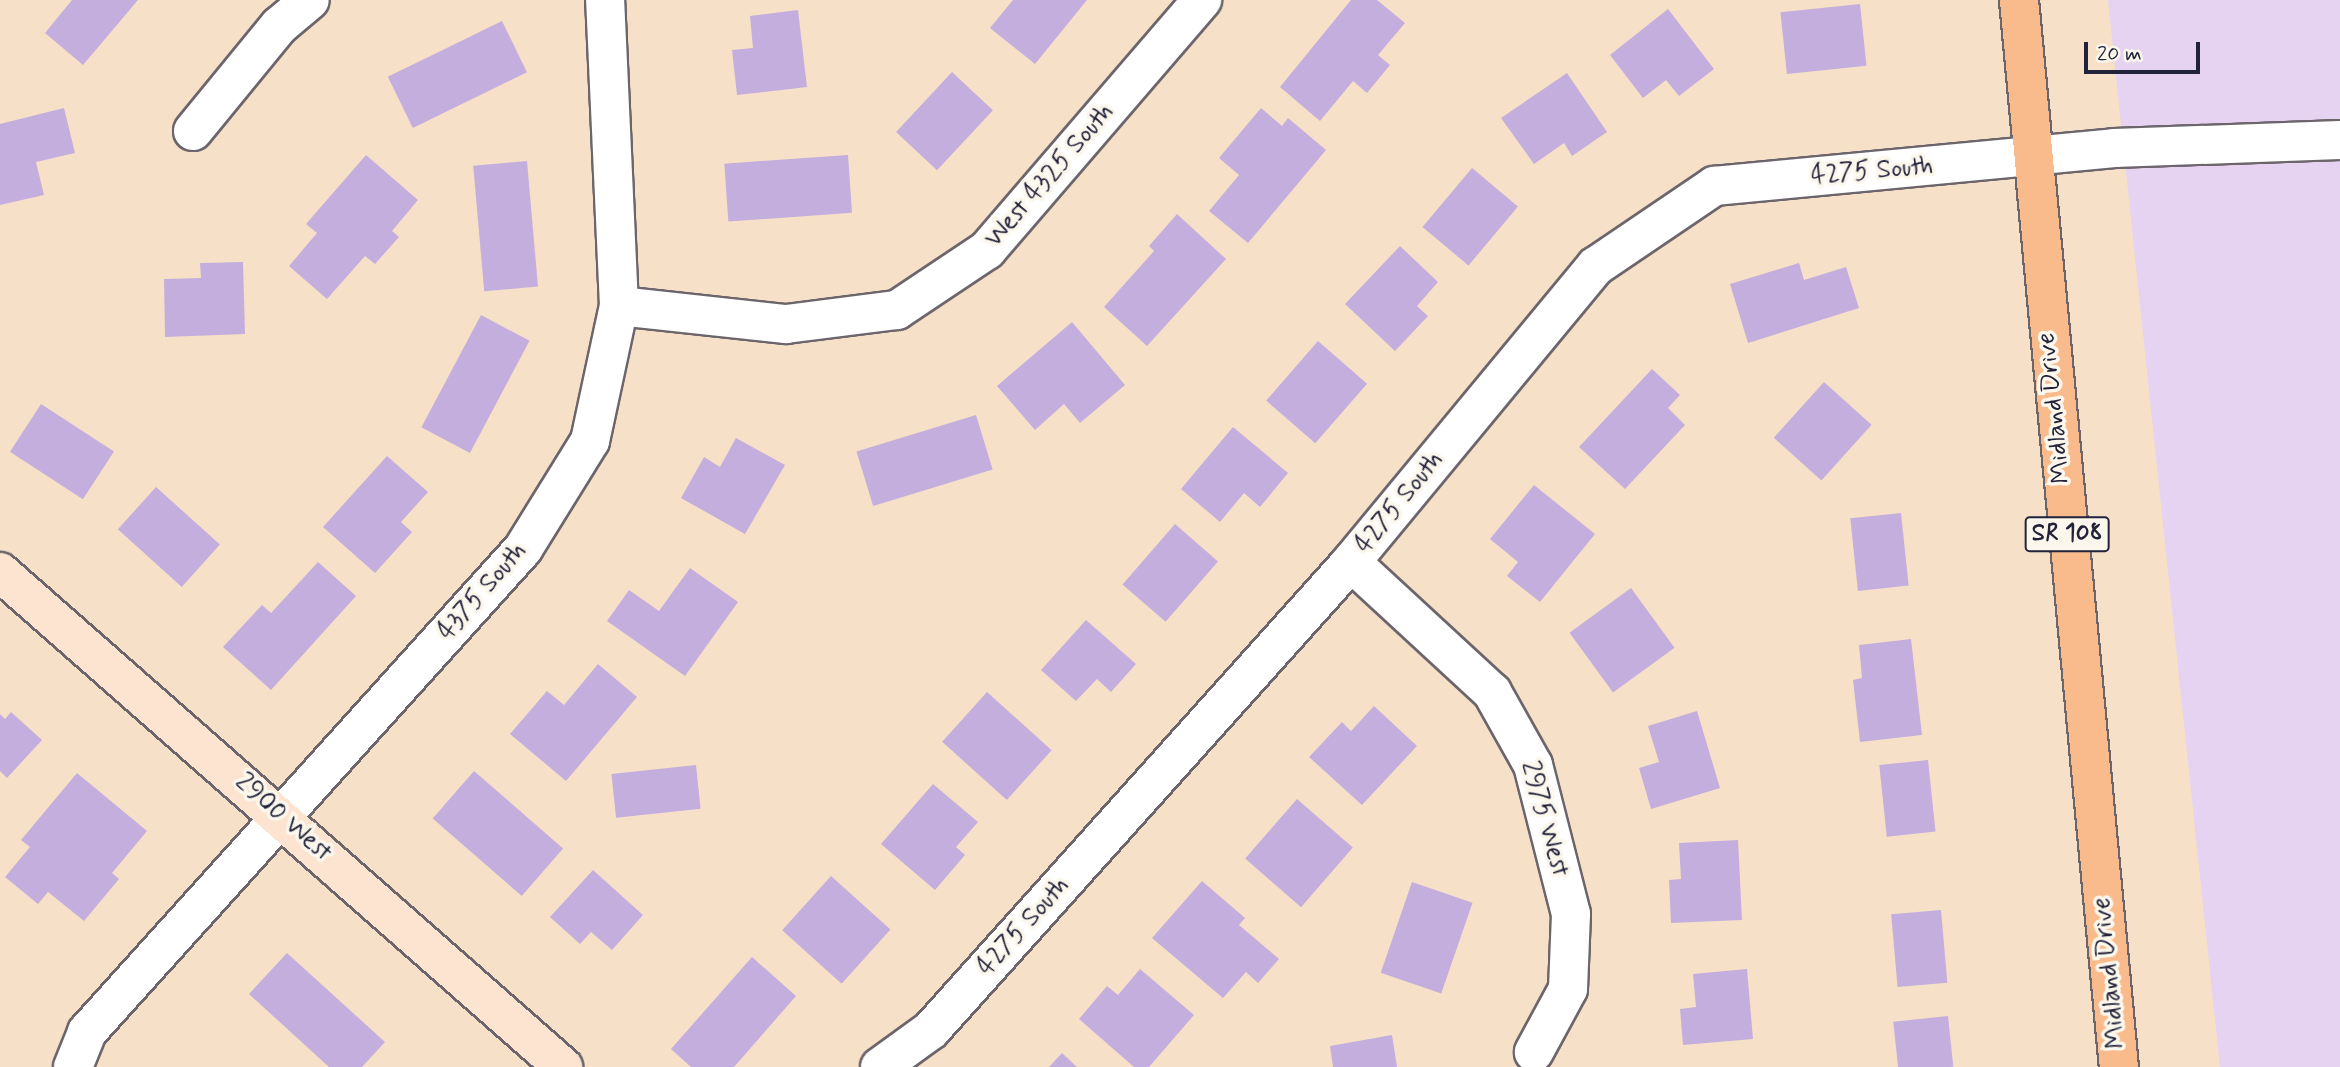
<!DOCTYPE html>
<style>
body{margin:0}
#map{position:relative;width:2340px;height:1067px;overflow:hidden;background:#f6e1c8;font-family:Mynerve,sans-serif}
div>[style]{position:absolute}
.built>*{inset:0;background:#e5d3f1}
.building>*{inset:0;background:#c4aedd;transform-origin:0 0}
.roads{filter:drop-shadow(2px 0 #6c656c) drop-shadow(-2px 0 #6c656c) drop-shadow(0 2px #6c656c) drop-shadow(0 -2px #6c656c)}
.street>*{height:38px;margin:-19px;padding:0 19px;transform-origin:19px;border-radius:19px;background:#fff}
.secondary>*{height:38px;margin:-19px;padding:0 19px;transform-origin:19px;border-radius:19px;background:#fde4d1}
.primary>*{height:38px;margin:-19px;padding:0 19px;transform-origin:19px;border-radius:19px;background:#fabb8c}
span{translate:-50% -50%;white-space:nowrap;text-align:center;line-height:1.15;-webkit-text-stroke:7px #fbf7ec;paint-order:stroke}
.shield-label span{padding:2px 5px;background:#fbf7ec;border:2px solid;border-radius:5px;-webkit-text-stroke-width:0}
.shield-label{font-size:24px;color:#22223b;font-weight:700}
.street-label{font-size:26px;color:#22223b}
.scale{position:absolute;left:2084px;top:42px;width:116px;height:32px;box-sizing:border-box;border:4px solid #22223b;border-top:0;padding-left:9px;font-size:21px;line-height:24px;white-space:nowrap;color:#22223b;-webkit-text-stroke:5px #fbf7ec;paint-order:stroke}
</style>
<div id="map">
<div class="built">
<div style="clip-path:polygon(2108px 0,2340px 0,2340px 1067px,2220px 1067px)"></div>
</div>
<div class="building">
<div style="clip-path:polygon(72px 0,138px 0,83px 65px,45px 33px)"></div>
<div style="clip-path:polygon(1013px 0,1087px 0,1035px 64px,990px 28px)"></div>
<div style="clip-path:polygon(1351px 0,1377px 0,1405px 23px,1378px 55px,1390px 65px,1367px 93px,1353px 81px,1320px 121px,1280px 87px)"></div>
<div style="left:1860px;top:4px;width:62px;height:80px;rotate:84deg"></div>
<div style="clip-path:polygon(1668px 9px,1714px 69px,1679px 96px,1666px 80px,1643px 98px,1610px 55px)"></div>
<div style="clip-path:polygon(798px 10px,807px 87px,737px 95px,732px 50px,753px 48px,750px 16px)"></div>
<div style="left:502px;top:21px;width:57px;height:127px;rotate:64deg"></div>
<div style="left:952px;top:72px;width:56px;height:82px;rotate:43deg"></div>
<div style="clip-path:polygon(1567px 73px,1607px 132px,1572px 156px,1564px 143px,1534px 164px,1501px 118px)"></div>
<div style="clip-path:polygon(64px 108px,75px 153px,36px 162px,44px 195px,0 205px,0 124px)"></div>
<div style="clip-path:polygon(1261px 108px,1282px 126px,1288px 118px,1326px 150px,1248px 243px,1209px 211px,1239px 175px,1219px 158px)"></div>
<div style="clip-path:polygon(366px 155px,418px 200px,392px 231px,399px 237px,375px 264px,365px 256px,327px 299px,289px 266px,317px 233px,306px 224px)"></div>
<div style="left:848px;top:155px;width:58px;height:124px;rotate:86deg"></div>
<div style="left:527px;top:161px;width:126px;height:54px;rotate:85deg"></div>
<div style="left:1472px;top:168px;width:60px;height:77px;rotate:40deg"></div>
<div style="clip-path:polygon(1177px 214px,1226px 259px,1147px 346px,1104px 307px,1154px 251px,1149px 246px)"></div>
<div style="clip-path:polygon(1400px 246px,1438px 282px,1417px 306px,1428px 316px,1395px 351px,1345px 304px)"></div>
<div style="clip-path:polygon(243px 262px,245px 334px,165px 337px,164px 279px,201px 278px,200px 263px)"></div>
<div style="clip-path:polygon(1799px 263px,1804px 280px,1846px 267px,1859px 308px,1748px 343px,1730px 284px)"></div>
<div style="left:481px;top:315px;width:55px;height:127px;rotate:28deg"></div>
<div style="clip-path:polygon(1072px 322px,1125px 385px,1080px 423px,1064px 404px,1035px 430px,997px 386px)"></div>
<div style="left:1318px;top:341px;width:65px;height:79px;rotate:41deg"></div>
<div style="clip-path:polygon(1652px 369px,1680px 395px,1668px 408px,1685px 425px,1625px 489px,1579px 447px)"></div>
<div style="left:1824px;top:382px;width:64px;height:75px;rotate:42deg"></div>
<div style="left:41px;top:404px;width:87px;height:57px;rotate:33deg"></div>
<div style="left:976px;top:415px;width:57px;height:125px;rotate:73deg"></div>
<div style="clip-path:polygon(1233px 427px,1288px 473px,1260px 507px,1244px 493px,1220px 522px,1181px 489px)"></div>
<div style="clip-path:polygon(736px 438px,785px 465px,745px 534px,681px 498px,704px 457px,720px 467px)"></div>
<div style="clip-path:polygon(387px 456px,428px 492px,401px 522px,412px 532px,375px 573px,323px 527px)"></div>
<div style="clip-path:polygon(1534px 485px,1595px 534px,1540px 602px,1507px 576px,1518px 562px,1490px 539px)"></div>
<div style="left:156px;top:487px;width:86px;height:57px;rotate:42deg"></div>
<div style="left:1901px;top:513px;width:73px;height:51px;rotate:84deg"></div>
<div style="left:1175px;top:524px;width:57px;height:80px;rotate:41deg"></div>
<div style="clip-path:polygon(318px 562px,356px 596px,271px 690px,223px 647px,262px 605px,271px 613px)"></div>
<div style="clip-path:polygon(690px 568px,738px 602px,685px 676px,607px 621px,629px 590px,659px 611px)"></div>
<div style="left:1631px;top:588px;width:74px;height:76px;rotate:54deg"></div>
<div style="clip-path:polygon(1086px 620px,1136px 664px,1111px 692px,1097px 679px,1076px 701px,1041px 670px)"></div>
<div style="clip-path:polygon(1911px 639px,1922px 735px,1860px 742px,1853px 680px,1862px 678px,1859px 645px)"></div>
<div style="clip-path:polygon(598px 664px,637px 697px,566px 781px,510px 734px,547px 691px,564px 705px)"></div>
<div style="left:987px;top:692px;width:87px;height:67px;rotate:42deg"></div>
<div style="clip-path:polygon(1374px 706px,1417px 746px,1362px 805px,1309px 757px,1342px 722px,1351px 731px)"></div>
<div style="clip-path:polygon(1697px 711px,1720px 788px,1651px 809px,1639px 768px,1659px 762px,1648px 726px)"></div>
<div style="clip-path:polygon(11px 712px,42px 740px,7px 778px,0 771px,0 714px,5px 719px)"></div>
<div style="left:1928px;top:760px;width:72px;height:49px;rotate:84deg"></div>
<div style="left:696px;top:765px;width:44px;height:85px;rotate:84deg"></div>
<div style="left:474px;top:771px;width:118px;height:63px;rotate:41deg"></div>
<div style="clip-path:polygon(77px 773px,147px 831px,112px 873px,119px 879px,84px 921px,48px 892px,38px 904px,5px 877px,30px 847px,21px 840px)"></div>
<div style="clip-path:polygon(933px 784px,978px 822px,956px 847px,965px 855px,935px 890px,881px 844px)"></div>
<div style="left:1297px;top:799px;width:74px;height:79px;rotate:41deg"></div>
<div style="clip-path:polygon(1738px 840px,1742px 920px,1671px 923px,1669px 880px,1681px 879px,1679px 843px)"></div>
<div style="clip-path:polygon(593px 870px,643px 915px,612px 950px,591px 932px,580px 944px,550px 917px)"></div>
<div style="left:831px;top:876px;width:80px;height:73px;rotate:42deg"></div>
<div style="clip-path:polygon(1202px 881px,1245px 918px,1239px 925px,1279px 959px,1258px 983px,1246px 972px,1223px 998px,1152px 938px)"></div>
<div style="left:1412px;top:882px;width:64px;height:96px;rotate:19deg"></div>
<div style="left:1941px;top:910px;width:73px;height:50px;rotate:85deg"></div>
<div style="clip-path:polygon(287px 953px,385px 1042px,362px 1067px,329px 1067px,249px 994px)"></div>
<div style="clip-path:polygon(752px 957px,796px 996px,734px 1067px,691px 1067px,671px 1049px)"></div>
<div style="clip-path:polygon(1140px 969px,1194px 1015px,1149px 1067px,1134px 1067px,1079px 1019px,1107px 986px,1118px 995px)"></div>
<div style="clip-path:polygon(1747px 969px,1753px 1039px,1683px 1045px,1680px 1009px,1696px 1007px,1693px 974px)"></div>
<div style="left:1948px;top:1016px;width:51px;height:55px;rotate:84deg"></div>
<div style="clip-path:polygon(1392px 1035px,1397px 1067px,1333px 1067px,1330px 1046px)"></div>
<div style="clip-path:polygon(1062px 1053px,1077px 1067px,1049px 1067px)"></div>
</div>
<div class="roads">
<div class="street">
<div style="left:193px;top:131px;width:136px;rotate:-50.7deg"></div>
<div style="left:279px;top:26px;width:40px;rotate:-40deg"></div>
<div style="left:619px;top:306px;width:168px;rotate:6.2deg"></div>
<div style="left:786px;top:324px;width:112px;rotate:-7.2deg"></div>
<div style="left:897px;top:310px;width:108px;rotate:-33.7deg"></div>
<div style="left:987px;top:250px;width:330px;rotate:-49.3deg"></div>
<div style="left:1351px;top:562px;width:192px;rotate:42.7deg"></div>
<div style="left:1492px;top:692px;width:84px;rotate:60.7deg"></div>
<div style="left:1533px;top:765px;width:154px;rotate:75.7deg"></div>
<div style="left:1571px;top:914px;width:75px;rotate:92.3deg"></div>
<div style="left:1568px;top:989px;width:72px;rotate:118.4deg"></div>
<div style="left:73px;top:1067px;width:38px;rotate:-68deg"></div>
<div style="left:87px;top:1032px;width:651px;rotate:-47.93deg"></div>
<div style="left:523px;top:549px;width:127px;rotate:-58.2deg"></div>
<div style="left:590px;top:441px;width:138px;rotate:-77.9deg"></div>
<div style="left:619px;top:306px;width:306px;rotate:-92.6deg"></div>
<div style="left:880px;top:1067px;width:63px;rotate:-36deg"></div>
<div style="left:931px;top:1030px;width:629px;rotate:-48.09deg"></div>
<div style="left:1351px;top:562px;width:384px;rotate:-50.4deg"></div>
<div style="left:1596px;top:266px;width:143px;rotate:-34.1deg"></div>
<div style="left:1714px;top:186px;width:402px;rotate:-5.4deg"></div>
<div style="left:2114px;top:148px;width:226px;rotate:-2deg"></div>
</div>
<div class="secondary">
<div style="left:0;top:572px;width:750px;rotate:41.32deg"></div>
</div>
<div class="primary">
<div style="left:2019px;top:0;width:1072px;rotate:84.65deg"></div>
</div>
</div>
<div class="shield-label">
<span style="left:2067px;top:534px">SR 108</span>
</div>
<div class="street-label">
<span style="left:1872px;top:172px;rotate:-5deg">4275 South</span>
<span style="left:1050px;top:176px;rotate:-49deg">West 4325 South</span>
<span style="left:2055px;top:408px;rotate:-96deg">Midland Drive</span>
<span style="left:1400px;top:503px;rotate:-51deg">4275 South</span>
<span style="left:483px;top:592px;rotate:-49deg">4375 South</span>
<span style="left:283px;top:818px;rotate:41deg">2900 West</span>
<span style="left:1544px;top:819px;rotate:74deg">2975 West</span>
<span style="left:1024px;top:927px;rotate:-48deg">4275 South</span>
<span style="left:2110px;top:973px;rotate:-96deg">Midland Drive</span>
</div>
<div class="scale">20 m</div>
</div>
